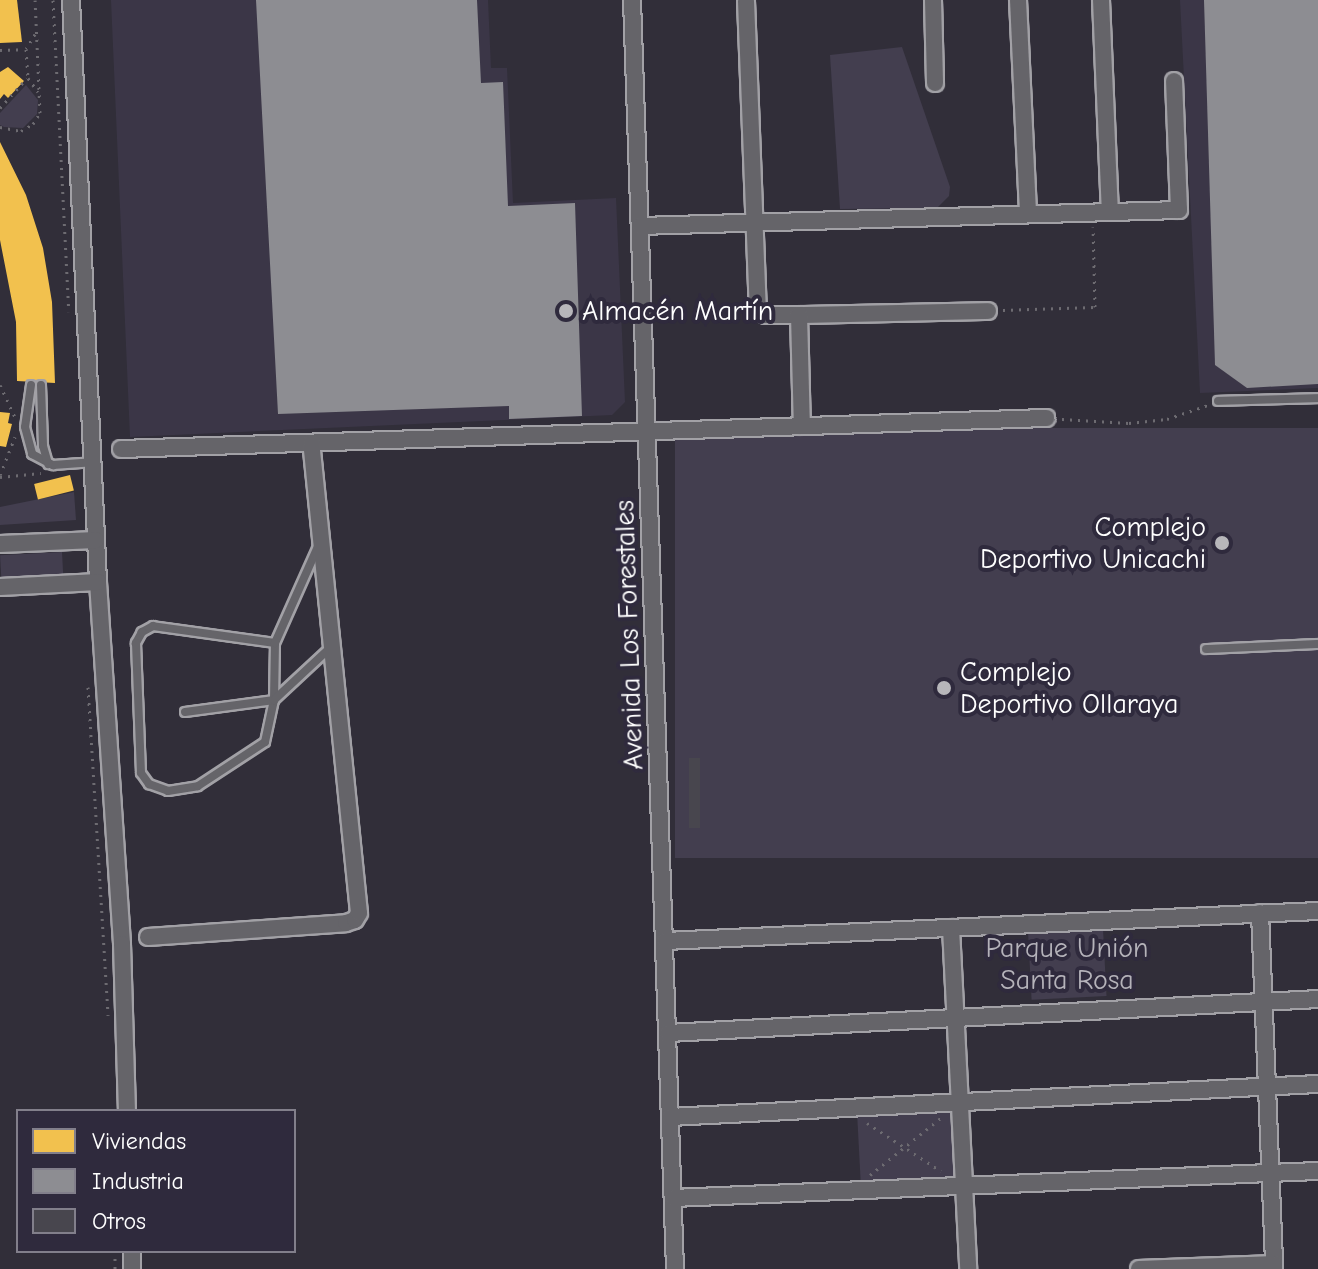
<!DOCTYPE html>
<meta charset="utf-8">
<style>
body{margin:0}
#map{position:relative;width:1318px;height:1269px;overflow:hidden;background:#312e39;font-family:"Comic Neue",sans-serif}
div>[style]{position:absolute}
.built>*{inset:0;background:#3b3647}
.green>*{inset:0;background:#433e4f;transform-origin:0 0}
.homes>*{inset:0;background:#f2c14e;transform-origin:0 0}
.industry>*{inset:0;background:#8d8d92}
.building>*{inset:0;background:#48464e;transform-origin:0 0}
.path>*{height:3px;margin-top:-1.5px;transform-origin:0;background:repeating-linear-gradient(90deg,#6d6b71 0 2px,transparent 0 8px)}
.roads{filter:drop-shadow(2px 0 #a2a1a6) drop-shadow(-2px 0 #a2a1a6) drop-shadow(0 2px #a2a1a6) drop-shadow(0 -2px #a2a1a6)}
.lane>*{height:8px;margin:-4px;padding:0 4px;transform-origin:4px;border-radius:4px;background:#656469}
.street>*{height:16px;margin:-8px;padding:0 8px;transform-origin:8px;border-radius:8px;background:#656469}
.dots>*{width:22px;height:22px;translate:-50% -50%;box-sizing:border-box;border:4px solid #2f2a3d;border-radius:50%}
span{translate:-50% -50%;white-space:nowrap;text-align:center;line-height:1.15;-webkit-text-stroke:8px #2f2a3d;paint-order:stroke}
.poi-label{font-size:28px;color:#fff}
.left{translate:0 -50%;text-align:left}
.right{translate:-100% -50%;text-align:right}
.street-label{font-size:28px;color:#fff}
.park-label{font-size:28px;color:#b5b3ba}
.legend{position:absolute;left:16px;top:1109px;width:280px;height:144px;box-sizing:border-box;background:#2f2a3d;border:2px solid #827f8b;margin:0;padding:10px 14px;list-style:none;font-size:24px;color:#fff}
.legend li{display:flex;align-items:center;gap:16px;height:40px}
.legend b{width:40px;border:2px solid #827f8b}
</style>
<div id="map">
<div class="built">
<div style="clip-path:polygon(111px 0,488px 0,491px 68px,507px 68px,513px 203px,616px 198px,625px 402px,612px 415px,130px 437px)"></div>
<div style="clip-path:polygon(1180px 0,1318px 0,1318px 388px,1200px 393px)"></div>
</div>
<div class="green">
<div style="clip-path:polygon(902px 47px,950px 187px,949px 196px,937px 208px,840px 209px,830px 55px)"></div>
<div style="clip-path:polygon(26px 85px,38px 100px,37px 114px,23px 128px,4px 127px,0 125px,0 113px)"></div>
<div style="left:1318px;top:428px;width:430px;height:643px;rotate:90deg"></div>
<div style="clip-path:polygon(74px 492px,76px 520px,0 525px,0 507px)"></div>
<div style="left:62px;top:552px;width:22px;height:62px;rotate:87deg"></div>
<div style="left:1103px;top:929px;width:67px;height:75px;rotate:87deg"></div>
<div style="left:955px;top:1109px;width:72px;height:98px;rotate:87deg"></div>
</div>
<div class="homes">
<div style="clip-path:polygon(0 0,17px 0,22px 42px,0 43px)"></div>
<div style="clip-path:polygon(8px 67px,24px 81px,8px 98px,4px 94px,0 99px,0 72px)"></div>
<div style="clip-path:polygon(0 142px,26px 195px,43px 248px,52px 302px,55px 383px,17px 381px,16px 322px,0 240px)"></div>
<div style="clip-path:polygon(0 412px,10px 413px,8px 423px,12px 424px,6px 447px,0 446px)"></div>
<div style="left:70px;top:475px;width:16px;height:37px;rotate:76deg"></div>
</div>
<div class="industry">
<div style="clip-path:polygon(256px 0,477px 0,481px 83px,503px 82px,508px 206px,575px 203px,582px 416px,509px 419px,509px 406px,278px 414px)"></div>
<div style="clip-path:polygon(1204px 0,1318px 0,1318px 384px,1247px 388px,1215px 365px)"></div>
</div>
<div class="building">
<div style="left:689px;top:758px;width:11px;height:70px"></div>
</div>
<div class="path">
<div style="left:53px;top:0;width:312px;rotate:87.1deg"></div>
<div style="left:35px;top:34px;width:17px;rotate:121deg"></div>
<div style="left:26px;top:49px;width:29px;rotate:86deg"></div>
<div style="left:28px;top:78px;width:17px;rotate:54deg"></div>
<div style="left:0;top:50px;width:24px;rotate:-2deg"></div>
<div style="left:0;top:108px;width:40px;rotate:-48deg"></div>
<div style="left:0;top:127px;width:21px;rotate:11deg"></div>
<div style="left:21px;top:131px;width:14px;rotate:-30deg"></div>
<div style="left:33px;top:124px;width:13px;rotate:-58deg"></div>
<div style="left:40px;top:113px;width:113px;rotate:-92.5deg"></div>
<div style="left:1003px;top:310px;width:92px;rotate:-1.9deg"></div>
<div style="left:1095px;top:307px;width:80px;rotate:-91.4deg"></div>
<div style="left:0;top:385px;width:35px;rotate:65deg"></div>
<div style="left:1062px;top:419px;width:67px;rotate:3.4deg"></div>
<div style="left:1129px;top:423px;width:38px;rotate:-6deg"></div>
<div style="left:1167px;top:419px;width:43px;rotate:-18.9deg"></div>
<div style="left:0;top:475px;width:41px;rotate:-68.5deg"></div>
<div style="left:0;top:477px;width:41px;rotate:-5.6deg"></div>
<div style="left:88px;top:687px;width:329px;rotate:86.5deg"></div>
<div style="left:867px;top:1123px;width:88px;rotate:33deg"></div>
<div style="left:870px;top:1175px;width:92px;rotate:-38.9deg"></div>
<div style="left:115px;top:1251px;width:18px;rotate:90deg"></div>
</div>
<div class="roads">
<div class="lane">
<div style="left:31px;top:385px;width:42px;rotate:98.1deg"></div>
<div style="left:25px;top:427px;width:28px;rotate:75deg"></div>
<div style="left:32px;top:454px;width:24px;rotate:28deg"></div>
<div style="left:53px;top:465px;width:39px;rotate:-4deg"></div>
<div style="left:41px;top:385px;width:61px;rotate:88.1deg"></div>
<div style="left:43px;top:446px;width:19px;rotate:74deg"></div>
<div style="left:1218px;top:401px;width:100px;rotate:-1.7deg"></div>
<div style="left:275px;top:643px;width:123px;rotate:-172.1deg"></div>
<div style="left:153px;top:626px;width:13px;rotate:151deg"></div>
<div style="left:142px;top:632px;width:13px;rotate:119deg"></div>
<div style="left:136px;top:643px;width:130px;rotate:87.8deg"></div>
<div style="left:141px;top:773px;width:14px;rotate:54deg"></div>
<div style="left:149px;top:784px;width:20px;rotate:20deg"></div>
<div style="left:168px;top:791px;width:30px;rotate:-9deg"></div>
<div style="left:198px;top:786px;width:80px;rotate:-33.3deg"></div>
<div style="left:265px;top:742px;width:43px;rotate:-77.9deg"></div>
<div style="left:274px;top:700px;width:57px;rotate:-89deg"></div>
<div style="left:275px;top:643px;width:108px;rotate:-66deg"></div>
<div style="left:1206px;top:649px;width:112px;rotate:-2.6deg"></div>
<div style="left:185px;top:712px;width:90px;rotate:-7.7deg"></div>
<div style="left:274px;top:700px;width:78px;rotate:-42.9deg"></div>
</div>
<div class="street">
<div style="left:71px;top:0;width:583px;rotate:87.34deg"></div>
<div style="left:98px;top:582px;width:363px;rotate:86.2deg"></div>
<div style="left:122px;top:944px;width:167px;rotate:88.3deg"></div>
<div style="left:632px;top:0;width:1270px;rotate:88.06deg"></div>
<div style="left:933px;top:0;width:83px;rotate:88.6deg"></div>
<div style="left:1018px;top:0;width:214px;rotate:87.3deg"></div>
<div style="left:1101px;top:0;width:212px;rotate:87.6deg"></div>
<div style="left:746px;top:1px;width:310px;rotate:87.8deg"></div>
<div style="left:758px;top:311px;width:9px;rotate:27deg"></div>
<div style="left:766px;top:315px;width:33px"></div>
<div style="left:799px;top:315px;width:189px;rotate:-1.2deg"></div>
<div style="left:640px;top:226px;width:539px;rotate:-1.7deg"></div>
<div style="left:1179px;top:210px;width:129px;rotate:-92.2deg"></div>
<div style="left:799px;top:315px;width:111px;rotate:88.5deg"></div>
<div style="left:121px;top:449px;width:926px;rotate:-1.92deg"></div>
<div style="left:0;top:544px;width:96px;rotate:-2.4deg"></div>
<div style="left:0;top:587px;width:98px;rotate:-2.9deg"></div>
<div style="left:1260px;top:913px;width:356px;rotate:87.7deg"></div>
<div style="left:951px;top:928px;width:341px;rotate:87.1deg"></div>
<div style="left:148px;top:937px;width:198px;rotate:-4deg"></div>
<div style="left:346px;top:923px;width:9px;rotate:-18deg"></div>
<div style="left:355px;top:920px;width:8px;rotate:-60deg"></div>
<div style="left:359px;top:913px;width:472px;rotate:-95.8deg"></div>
<div style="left:665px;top:941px;width:654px;rotate:-2.63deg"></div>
<div style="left:668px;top:1033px;width:651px;rotate:-2.99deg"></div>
<div style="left:670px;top:1117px;width:649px;rotate:-2.92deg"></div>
<div style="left:673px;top:1198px;width:646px;rotate:-2.4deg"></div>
<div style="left:132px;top:1251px;width:18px;rotate:90deg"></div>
<div style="left:1139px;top:1269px;width:135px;rotate:-2.1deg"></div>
</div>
</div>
<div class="dots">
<div style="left:566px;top:311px;background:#b7b6ba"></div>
<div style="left:1222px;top:543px;background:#b7b6ba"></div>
<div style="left:944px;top:688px;background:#b7b6ba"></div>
</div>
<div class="poi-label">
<span class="left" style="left:582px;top:311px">Almacén Martín</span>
<span class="right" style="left:1206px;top:543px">Complejo<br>Deportivo Unicachi</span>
<span class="left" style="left:960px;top:688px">Complejo<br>Deportivo Ollaraya</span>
</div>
<div class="street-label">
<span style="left:629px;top:635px;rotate:-92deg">Avenida Los Forestales</span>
</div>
<div class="park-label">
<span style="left:1067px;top:964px">Parque Unión<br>Santa Rosa</span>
</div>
<ul class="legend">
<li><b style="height:22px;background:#f2c14e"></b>Viviendas</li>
<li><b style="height:22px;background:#8d8d92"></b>Industria</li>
<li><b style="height:22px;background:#48464e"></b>Otros</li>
</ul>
</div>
